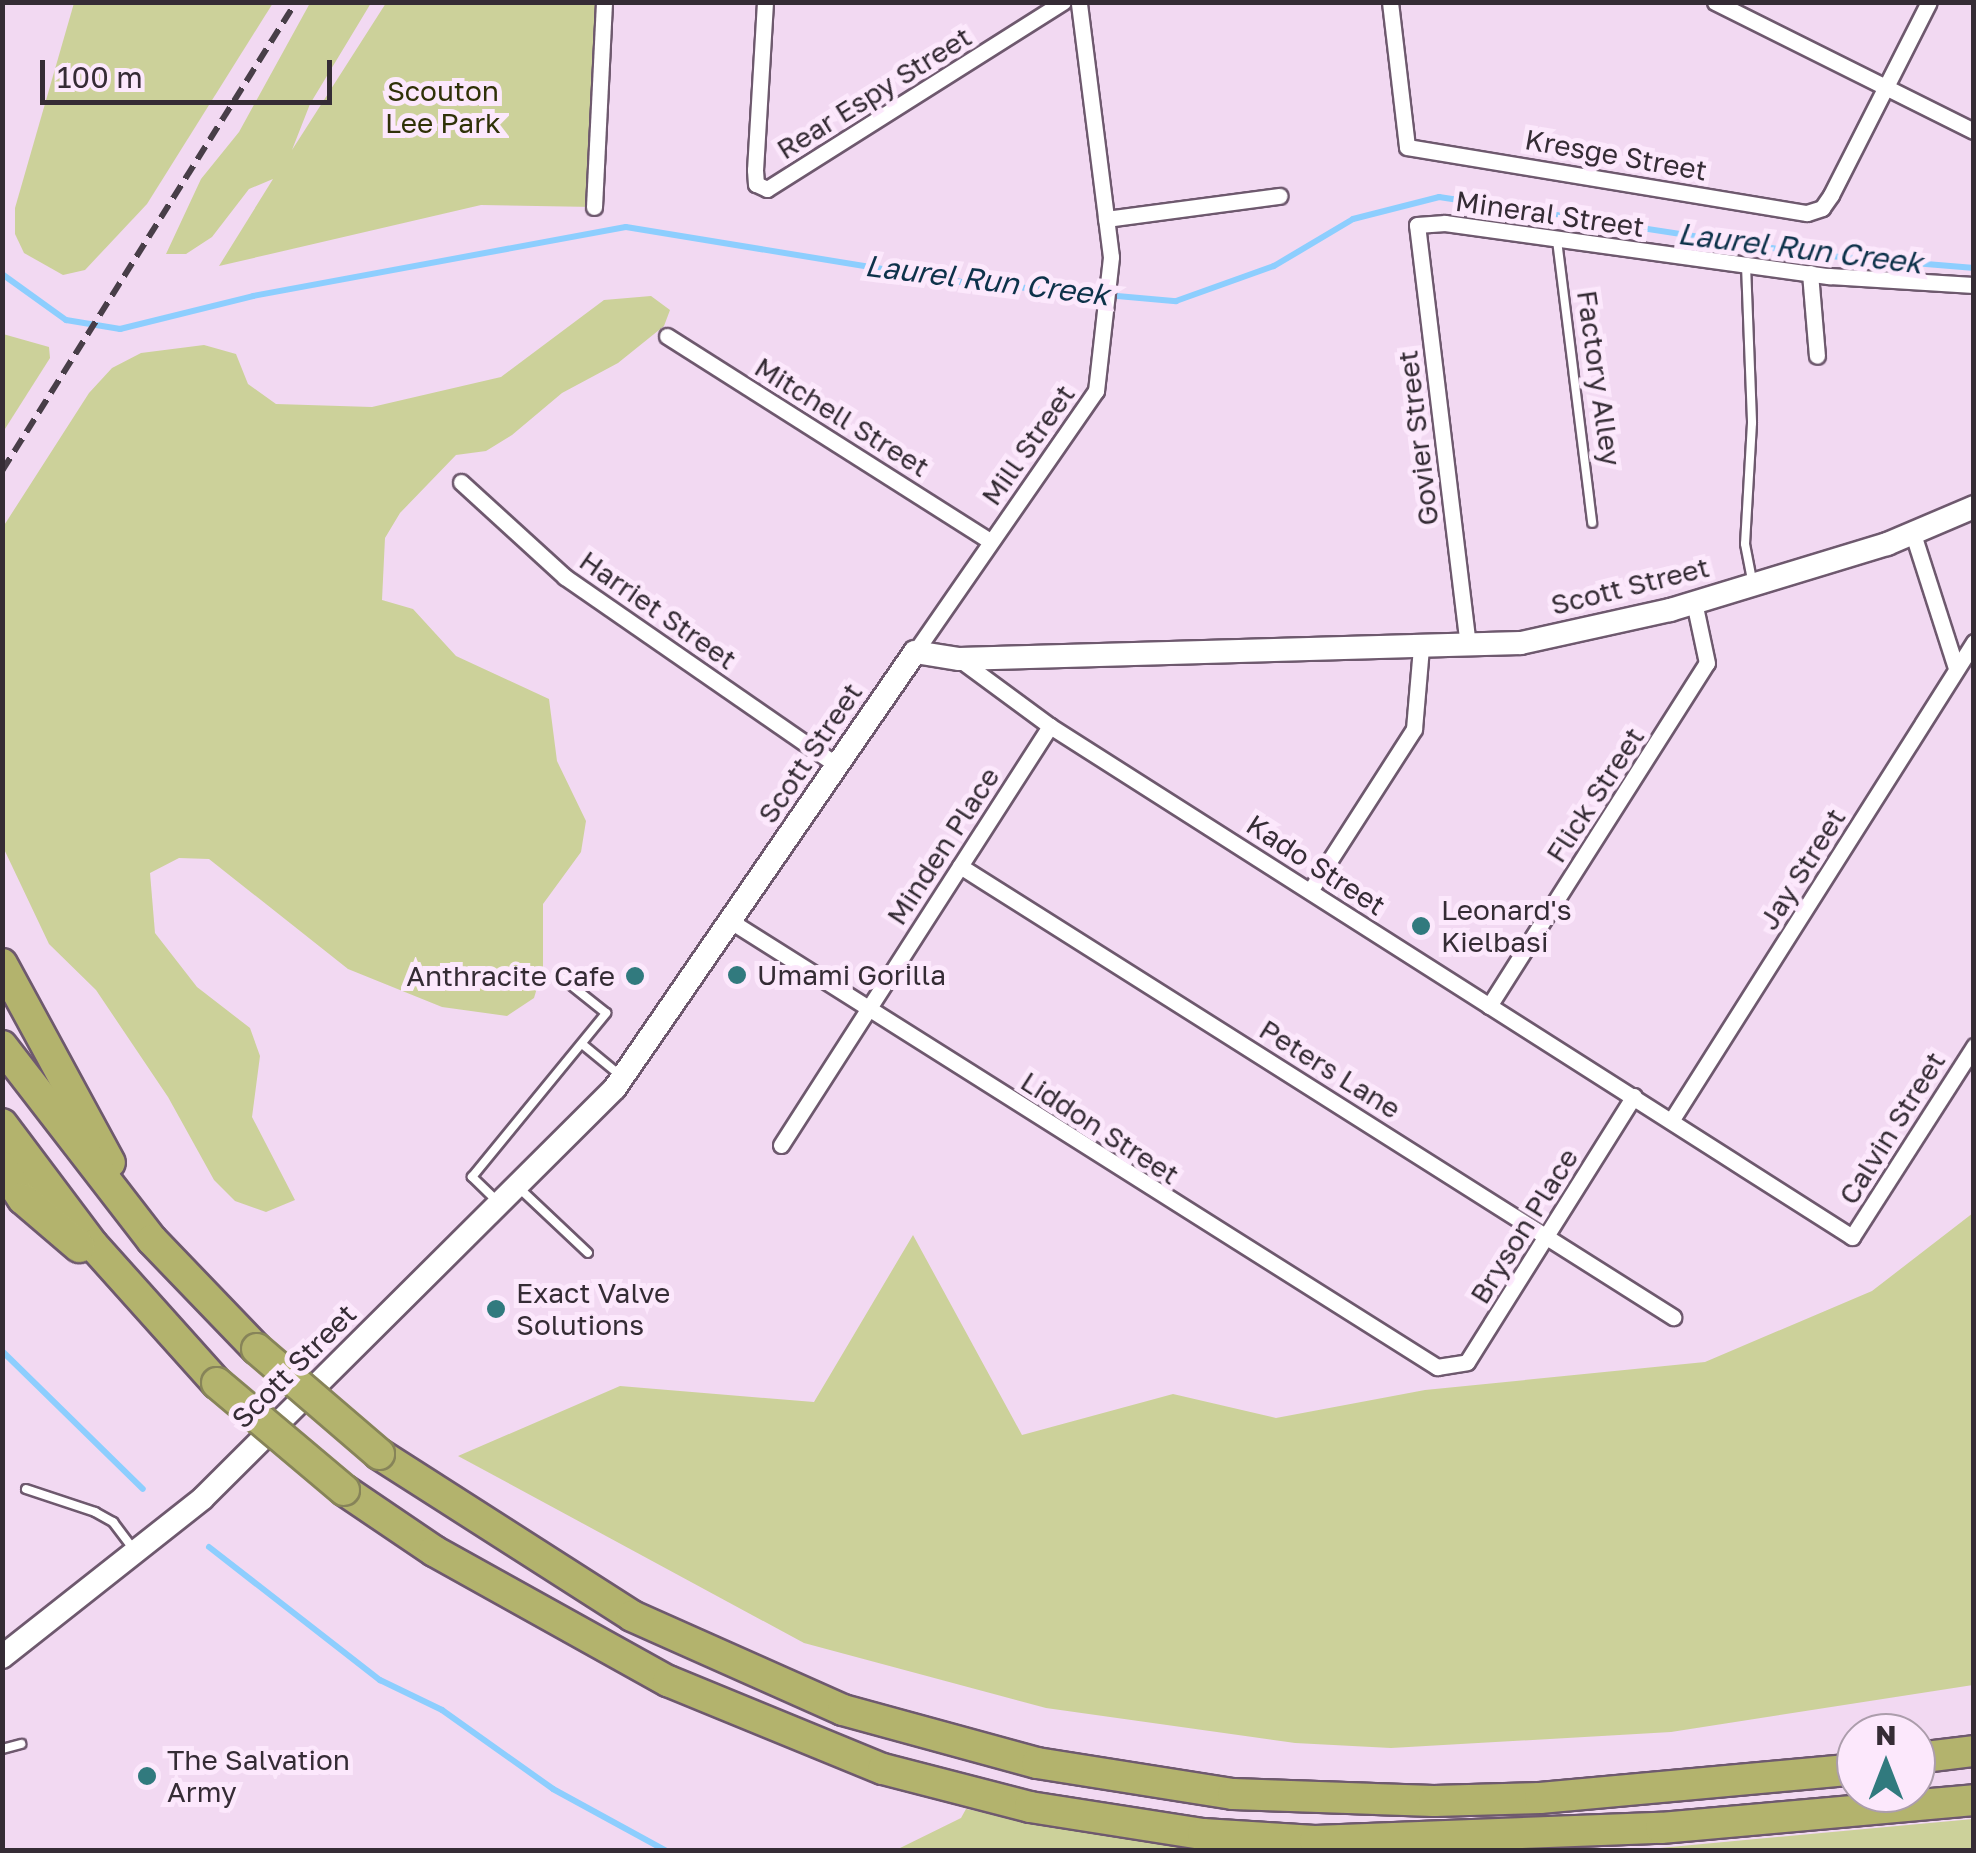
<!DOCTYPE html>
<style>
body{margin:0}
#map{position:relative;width:1976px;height:1853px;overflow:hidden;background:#f2d9f2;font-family:"Golos Text",sans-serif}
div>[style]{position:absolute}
.green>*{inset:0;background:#ccd19a}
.stream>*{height:6px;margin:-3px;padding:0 3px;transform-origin:3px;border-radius:3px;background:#8dcefe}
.roads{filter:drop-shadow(2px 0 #6e596e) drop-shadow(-2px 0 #6e596e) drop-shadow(0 2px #6e596e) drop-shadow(0 -2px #6e596e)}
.lane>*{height:8px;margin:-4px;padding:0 4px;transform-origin:4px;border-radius:4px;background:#fff}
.street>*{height:15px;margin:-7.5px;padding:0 7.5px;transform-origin:7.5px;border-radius:7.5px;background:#fff}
.secondary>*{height:22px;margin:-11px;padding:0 11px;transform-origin:11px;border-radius:11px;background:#fff}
.highway>*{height:30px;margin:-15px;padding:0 15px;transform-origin:15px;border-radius:15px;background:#b3b36d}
.rail>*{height:6px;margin-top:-3px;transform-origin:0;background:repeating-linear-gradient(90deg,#483e48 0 15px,transparent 0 23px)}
.bridges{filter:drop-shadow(2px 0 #878459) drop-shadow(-2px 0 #878459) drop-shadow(0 2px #878459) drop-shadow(0 -2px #878459)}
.highway-bridge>*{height:30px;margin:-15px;padding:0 15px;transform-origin:15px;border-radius:15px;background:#b3b36d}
.dots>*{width:28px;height:28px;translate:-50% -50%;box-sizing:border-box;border:5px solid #fce8fc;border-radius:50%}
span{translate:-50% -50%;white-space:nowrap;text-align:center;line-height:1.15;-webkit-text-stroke:10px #fce8fc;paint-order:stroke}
.park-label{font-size:28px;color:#2f3107}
.street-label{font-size:28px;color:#352c35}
.poi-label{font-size:28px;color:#352c35}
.left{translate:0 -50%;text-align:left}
.right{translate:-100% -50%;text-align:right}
.water-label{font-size:30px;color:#0d324a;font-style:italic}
.frame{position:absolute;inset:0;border:5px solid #352c35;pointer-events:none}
.north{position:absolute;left:1836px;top:1713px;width:100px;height:100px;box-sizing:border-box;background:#fce8fc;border:2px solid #ac9dac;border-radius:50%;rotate:0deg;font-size:28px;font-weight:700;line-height:40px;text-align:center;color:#352c35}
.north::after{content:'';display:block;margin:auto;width:35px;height:45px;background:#317a7e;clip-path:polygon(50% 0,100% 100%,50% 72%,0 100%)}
.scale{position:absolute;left:40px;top:60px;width:292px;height:45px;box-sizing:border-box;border:5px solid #352c35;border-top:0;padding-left:12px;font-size:30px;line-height:35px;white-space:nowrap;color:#352c35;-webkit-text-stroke:8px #fce8fc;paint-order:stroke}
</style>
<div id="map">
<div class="green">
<div style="clip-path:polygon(74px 3px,273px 3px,147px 204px,85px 270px,63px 275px,24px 253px,15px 234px,15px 208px)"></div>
<div style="clip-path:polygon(310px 3px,371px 3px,310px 104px,292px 150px,386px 3px,601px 3px,594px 207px,481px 205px,219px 266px,273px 179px,249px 189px,212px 237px,186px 254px,166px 254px,201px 179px,239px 132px)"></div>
<div style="clip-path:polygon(651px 296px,670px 310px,664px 326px,618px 363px,562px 393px,512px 435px,486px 451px,456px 455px,400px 513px,385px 538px,382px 600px,413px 609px,456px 656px,549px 699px,557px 761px,586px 821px,581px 852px,543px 904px,543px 968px,534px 998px,507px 1016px,442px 1007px,348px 969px,209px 859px,179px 858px,150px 873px,155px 933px,197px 987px,250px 1028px,260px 1056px,252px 1117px,295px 1200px,266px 1212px,235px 1201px,214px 1180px,168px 1097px,96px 990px,49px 944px,3px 847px,3px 527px,89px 393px,112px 368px,141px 353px,204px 345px,236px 354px,248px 384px,276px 404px,372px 407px,501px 377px,604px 300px)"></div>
<div style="clip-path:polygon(3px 334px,49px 347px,50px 358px,3px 432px)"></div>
<div style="clip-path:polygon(1973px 1213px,1973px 1685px,1671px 1732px,1391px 1748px,1295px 1743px,1046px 1708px,804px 1643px,458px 1456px,620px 1386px,814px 1402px,913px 1235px,1022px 1435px,1173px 1394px,1276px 1418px,1425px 1390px,1705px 1362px,1872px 1291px)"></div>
<div style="clip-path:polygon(966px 1809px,1089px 1831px,1317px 1850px,896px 1850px,961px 1818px)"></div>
<div style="clip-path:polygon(1973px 1819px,1973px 1850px,1611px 1850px,1649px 1849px)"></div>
</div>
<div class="stream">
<div style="left:2px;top:274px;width:79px;rotate:35.7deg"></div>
<div style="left:66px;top:320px;width:55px;rotate:9.5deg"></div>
<div style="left:120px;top:329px;width:137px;rotate:-13.9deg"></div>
<div style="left:253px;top:296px;width:379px;rotate:-10.5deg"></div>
<div style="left:626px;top:227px;width:339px;rotate:9.3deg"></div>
<div style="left:961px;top:282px;width:216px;rotate:5.1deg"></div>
<div style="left:1176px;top:301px;width:104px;rotate:-19.7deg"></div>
<div style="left:1274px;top:266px;width:92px;rotate:-30.7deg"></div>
<div style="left:1353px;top:219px;width:89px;rotate:-14.3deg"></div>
<div style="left:1439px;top:197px;width:382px;rotate:8.7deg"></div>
<div style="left:1817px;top:255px;width:158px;rotate:4.7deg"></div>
<div style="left:2px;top:1351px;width:197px;rotate:44.4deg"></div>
<div style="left:209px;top:1547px;width:217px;rotate:37.9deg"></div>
<div style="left:380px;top:1680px;width:69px;rotate:25.8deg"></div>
<div style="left:442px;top:1710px;width:136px;rotate:35.4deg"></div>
<div style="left:553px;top:1789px;width:128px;rotate:28.6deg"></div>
</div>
<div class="roads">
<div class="lane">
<div style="left:1557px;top:240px;width:285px;rotate:82.9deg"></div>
<div style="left:1746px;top:265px;width:158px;rotate:87.8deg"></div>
<div style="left:1752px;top:423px;width:121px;rotate:93.3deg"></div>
<div style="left:1745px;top:544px;width:37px;rotate:79deg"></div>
<div style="left:582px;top:1044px;width:50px;rotate:39.4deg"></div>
<div style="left:518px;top:1187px;width:96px;rotate:43.3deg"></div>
<div style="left:497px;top:1201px;width:35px;rotate:-136deg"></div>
<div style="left:472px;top:1177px;width:212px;rotate:-50.7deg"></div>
<div style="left:606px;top:1013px;width:56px;rotate:-141.5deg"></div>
<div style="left:26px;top:1489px;width:73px;rotate:18.4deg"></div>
<div style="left:95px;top:1512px;width:21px;rotate:29deg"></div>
<div style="left:113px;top:1522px;width:34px;rotate:53deg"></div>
<div style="left:2px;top:1749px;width:20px;rotate:-15deg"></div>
</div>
<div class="street">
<div style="left:765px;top:2px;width:168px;rotate:93.4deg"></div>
<div style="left:755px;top:170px;width:14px;rotate:86deg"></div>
<div style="left:756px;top:184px;width:12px;rotate:24deg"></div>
<div style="left:767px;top:189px;width:350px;rotate:-32.3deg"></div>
<div style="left:1390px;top:2px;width:146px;rotate:83.3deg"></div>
<div style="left:1407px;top:147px;width:405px;rotate:9.4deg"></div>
<div style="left:1807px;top:213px;width:16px;rotate:-18deg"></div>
<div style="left:1822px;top:208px;width:16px;rotate:-55deg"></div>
<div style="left:1831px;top:195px;width:216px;rotate:-63.1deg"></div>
<div style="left:1715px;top:2px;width:289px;rotate:26.5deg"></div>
<div style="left:594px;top:207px;width:205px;rotate:-87.2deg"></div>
<div style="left:1106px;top:219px;width:175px;rotate:-7.6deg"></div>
<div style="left:1810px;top:273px;width:83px;rotate:85.2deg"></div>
<div style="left:667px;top:336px;width:383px;rotate:32.4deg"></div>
<div style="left:461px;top:482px;width:141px;rotate:42.4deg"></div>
<div style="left:565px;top:577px;width:332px;rotate:34.7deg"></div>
<div style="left:1913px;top:534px;width:141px;rotate:72.2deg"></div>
<div style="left:1468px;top:646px;width:424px;rotate:-96.9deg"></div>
<div style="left:1417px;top:225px;width:28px;rotate:-4deg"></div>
<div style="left:1445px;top:223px;width:388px;rotate:7.9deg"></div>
<div style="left:1829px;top:276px;width:145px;rotate:3.6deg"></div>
<div style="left:915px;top:652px;width:318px;rotate:-55.3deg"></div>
<div style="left:1096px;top:391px;width:135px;rotate:-83.6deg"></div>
<div style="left:1111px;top:257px;width:257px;rotate:-97.2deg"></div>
<div style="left:959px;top:659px;width:113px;rotate:36.4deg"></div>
<div style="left:1050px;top:726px;width:951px;rotate:32.5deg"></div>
<div style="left:1852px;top:1237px;width:227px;rotate:-57.4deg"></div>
<div style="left:960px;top:866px;width:844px;rotate:32.31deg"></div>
<div style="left:1310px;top:891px;width:193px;rotate:-57.3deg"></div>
<div style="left:1414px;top:729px;width:81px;rotate:-85.1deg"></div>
<div style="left:732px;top:922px;width:834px;rotate:32.26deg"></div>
<div style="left:1437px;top:1367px;width:30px;rotate:-9deg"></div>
<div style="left:1467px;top:1362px;width:314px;rotate:-57.9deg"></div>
<div style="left:1489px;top:1006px;width:406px;rotate:-57.6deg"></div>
<div style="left:1707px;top:663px;width:62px;rotate:-102deg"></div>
<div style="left:1671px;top:1121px;width:567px;rotate:-57.68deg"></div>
<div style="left:781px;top:1145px;width:498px;rotate:-57.3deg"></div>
</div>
<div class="secondary">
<div style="left:2px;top:1657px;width:256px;rotate:-38.3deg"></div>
<div style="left:203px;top:1498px;width:581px;rotate:-44.86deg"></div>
<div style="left:615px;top:1088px;width:529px;rotate:-55.47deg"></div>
<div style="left:915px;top:652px;width:45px;rotate:9deg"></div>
<div style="left:959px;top:659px;width:562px;rotate:-1.63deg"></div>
<div style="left:1521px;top:643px;width:153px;rotate:-12.5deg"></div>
<div style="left:1670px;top:610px;width:227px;rotate:-16.9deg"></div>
<div style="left:1887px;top:544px;width:95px;rotate:-23deg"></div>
</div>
<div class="highway">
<div style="left:2px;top:964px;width:226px;rotate:61.5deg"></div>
<div style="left:2px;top:1046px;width:245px;rotate:52.3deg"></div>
<div style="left:152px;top:1240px;width:151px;rotate:46.1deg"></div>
<div style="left:2px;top:1124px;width:151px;rotate:53.1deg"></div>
<div style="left:93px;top:1245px;width:186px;rotate:48.1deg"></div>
<div style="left:2px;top:1167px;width:38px;rotate:57deg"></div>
<div style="left:23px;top:1199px;width:74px;rotate:40.6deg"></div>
<div style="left:379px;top:1454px;width:300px;rotate:32.6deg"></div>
<div style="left:632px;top:1616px;width:231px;rotate:24deg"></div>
<div style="left:843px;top:1710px;width:201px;rotate:15.3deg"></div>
<div style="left:1037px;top:1763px;width:198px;rotate:9deg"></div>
<div style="left:1233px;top:1794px;width:201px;rotate:2deg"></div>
<div style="left:1434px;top:1801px;width:106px;rotate:-1.6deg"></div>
<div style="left:1540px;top:1798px;width:317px;rotate:-5.2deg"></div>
<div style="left:344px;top:1490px;width:109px;rotate:34.1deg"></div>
<div style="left:434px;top:1551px;width:268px;rotate:29.1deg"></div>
<div style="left:668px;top:1681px;width:232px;rotate:22.3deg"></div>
<div style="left:883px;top:1769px;width:152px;rotate:14.5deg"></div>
<div style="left:1030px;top:1807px;width:175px;rotate:8.9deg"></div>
<div style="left:1203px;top:1834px;width:112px;rotate:3.6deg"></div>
<div style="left:1315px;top:1841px;width:346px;rotate:-2.2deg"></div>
<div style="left:1661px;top:1828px;width:314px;rotate:-5.1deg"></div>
<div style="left:1916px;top:1758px;width:58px;rotate:-6.9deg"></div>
</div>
</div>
<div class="rail">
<div style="left:2px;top:471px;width:554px;rotate:-57.92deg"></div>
</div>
<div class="bridges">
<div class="highway-bridge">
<div style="left:257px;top:1349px;width:161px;rotate:40.7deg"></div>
<div style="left:217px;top:1383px;width:166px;rotate:40.1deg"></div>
</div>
</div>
<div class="dots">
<div style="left:1421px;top:926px;background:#317a7e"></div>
<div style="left:737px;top:975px;background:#317a7e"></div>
<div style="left:635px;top:976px;background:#317a7e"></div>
<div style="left:496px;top:1309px;background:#317a7e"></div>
<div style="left:147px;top:1776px;background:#317a7e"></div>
</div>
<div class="park-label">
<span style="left:443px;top:107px">Scouton<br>Lee Park</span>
</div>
<div class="street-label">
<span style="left:874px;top:93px;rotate:-32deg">Rear Espy Street</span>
<span style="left:1616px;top:155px;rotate:10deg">Kresge Street</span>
<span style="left:1550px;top:214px;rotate:8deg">Mineral Street</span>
<span style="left:1599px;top:378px;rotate:82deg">Factory Alley</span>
<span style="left:842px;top:417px;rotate:32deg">Mitchell Street</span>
<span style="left:1418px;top:438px;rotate:-97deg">Govier Street</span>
<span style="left:1028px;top:445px;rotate:-55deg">Mill Street</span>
<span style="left:1630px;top:586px;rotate:-14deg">Scott Street</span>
<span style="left:658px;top:610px;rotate:35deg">Harriet Street</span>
<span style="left:810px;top:753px;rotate:-56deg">Scott Street</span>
<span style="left:1595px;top:795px;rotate:-57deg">Flick Street</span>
<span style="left:943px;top:846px;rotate:-57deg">Minden Place</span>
<span style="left:1316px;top:865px;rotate:33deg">Kado Street</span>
<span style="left:1802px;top:869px;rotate:-58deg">Jay Street</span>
<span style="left:1330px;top:1069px;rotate:32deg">Peters Lane</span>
<span style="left:1100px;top:1128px;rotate:33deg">Liddon Street</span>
<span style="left:1892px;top:1128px;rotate:-58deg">Calvin Street</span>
<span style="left:1524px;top:1226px;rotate:-58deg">Bryson Place</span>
<span style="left:294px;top:1366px;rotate:-45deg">Scott Street</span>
</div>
<div class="poi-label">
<span class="left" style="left:1441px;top:926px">Leonard's<br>Kielbasi</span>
<span class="left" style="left:757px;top:975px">Umami Gorilla</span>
<span class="right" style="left:615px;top:976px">Anthracite Cafe</span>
<span class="left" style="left:516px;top:1309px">Exact Valve<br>Solutions</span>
<span class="left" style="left:167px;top:1776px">The Salvation<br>Army</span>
</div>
<div class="water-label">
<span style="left:1800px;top:248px;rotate:7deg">Laurel Run Creek</span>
<span style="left:987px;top:280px;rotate:7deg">Laurel Run Creek</span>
</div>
<div class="frame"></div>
<div class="north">N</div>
<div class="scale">100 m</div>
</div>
